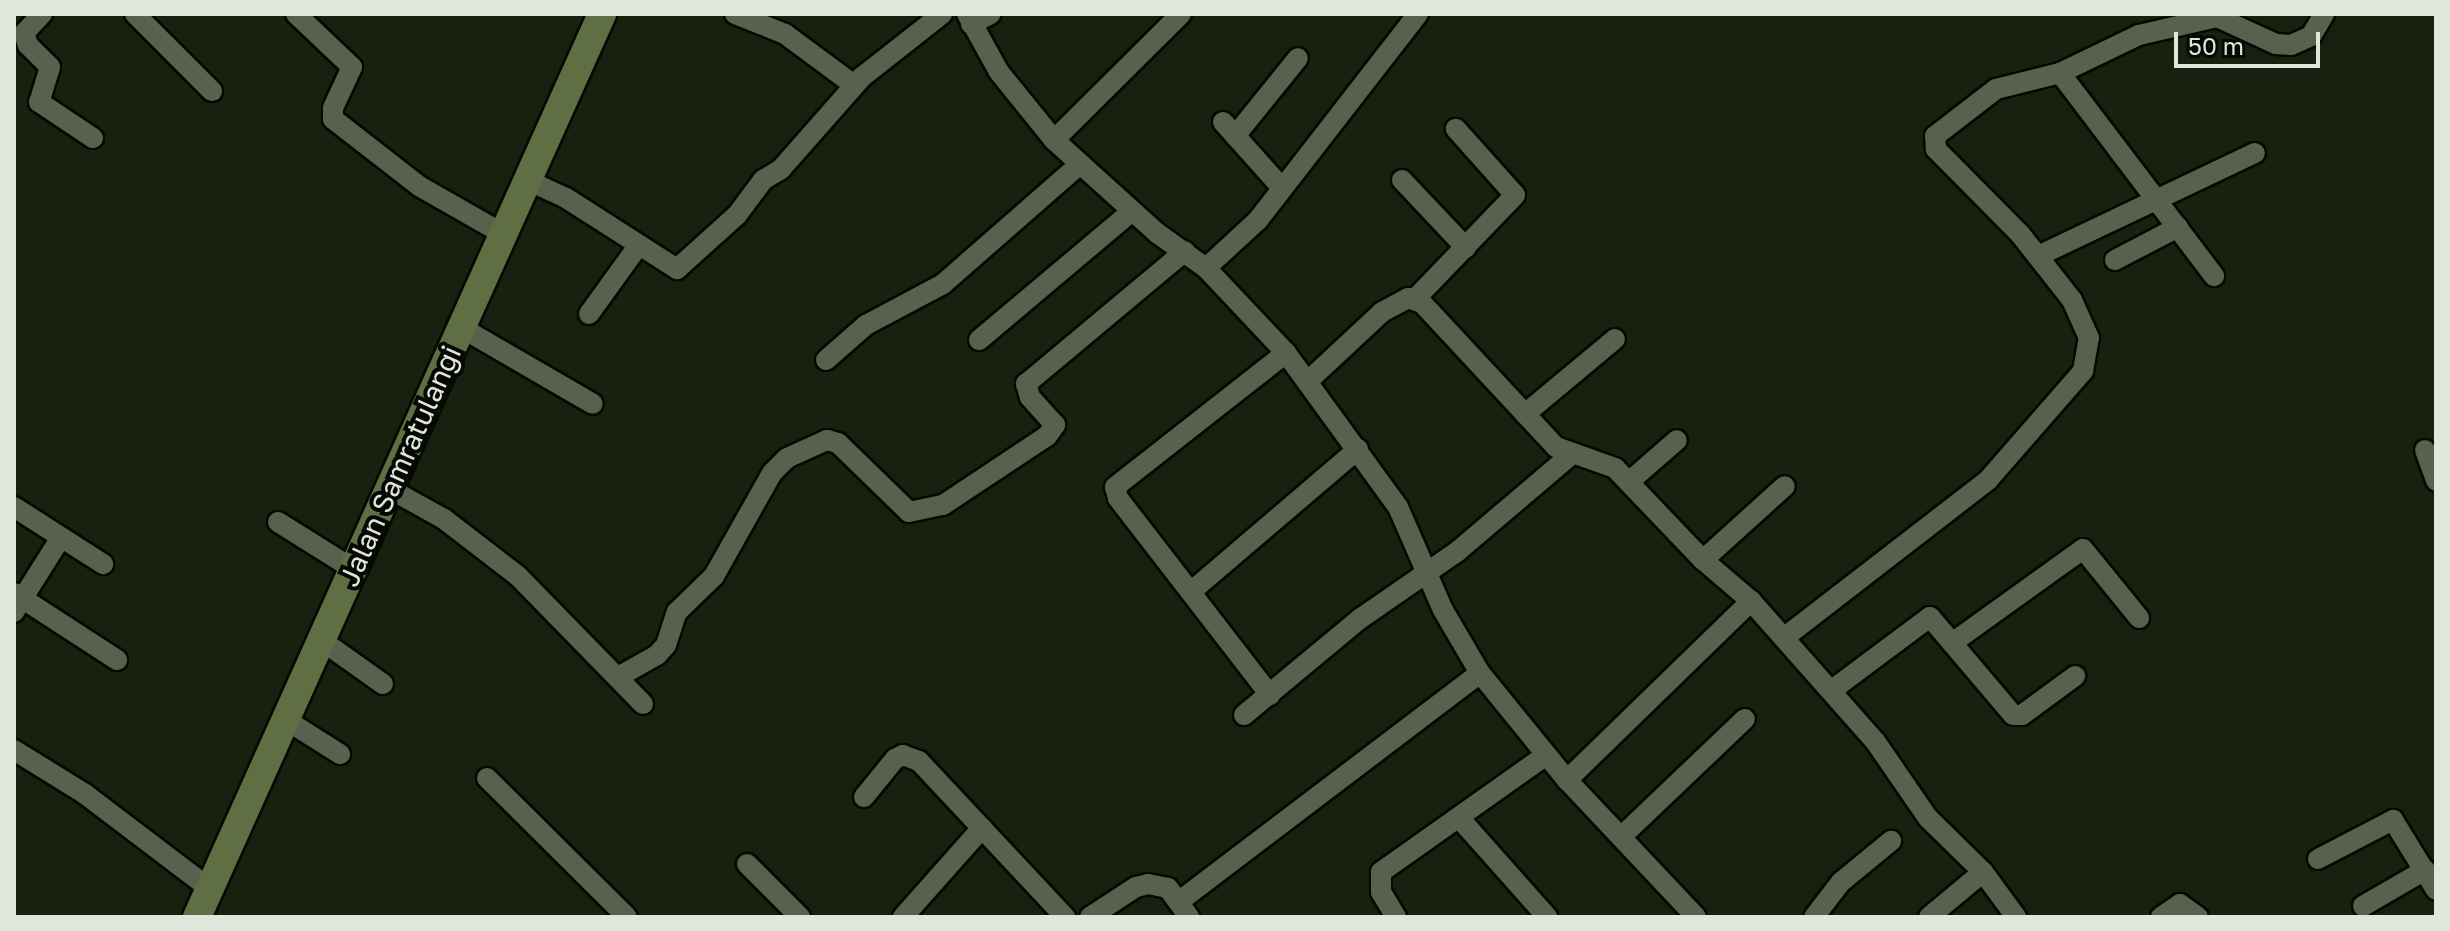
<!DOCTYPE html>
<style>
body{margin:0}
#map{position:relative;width:2450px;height:931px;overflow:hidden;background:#192010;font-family:"Golos Text",sans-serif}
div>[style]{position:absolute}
.roads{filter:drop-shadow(2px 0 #050901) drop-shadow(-2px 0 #050901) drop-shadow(0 2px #050901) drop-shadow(0 -2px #050901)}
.minor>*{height:20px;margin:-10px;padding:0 10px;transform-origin:10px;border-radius:10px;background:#58604e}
.secondary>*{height:28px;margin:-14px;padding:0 14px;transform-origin:14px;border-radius:14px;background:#5f6f43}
span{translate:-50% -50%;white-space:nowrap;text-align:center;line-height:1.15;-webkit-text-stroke:8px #060804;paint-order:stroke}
.street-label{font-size:28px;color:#e1e6db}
.frame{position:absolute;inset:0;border:16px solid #e1e6db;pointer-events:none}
.scale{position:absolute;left:2174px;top:32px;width:146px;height:36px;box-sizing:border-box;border:4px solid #e1e6db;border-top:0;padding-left:10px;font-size:24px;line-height:28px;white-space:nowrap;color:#e1e6db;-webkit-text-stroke:6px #060804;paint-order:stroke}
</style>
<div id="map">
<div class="roads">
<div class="minor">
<div style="left:42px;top:14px;width:26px;rotate:133deg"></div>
<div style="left:24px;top:33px;width:13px;rotate:72deg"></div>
<div style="left:28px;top:45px;width:31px;rotate:45deg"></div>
<div style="left:50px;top:67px;width:37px;rotate:107deg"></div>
<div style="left:39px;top:102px;width:65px;rotate:33.7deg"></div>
<div style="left:135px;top:14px;width:109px;rotate:45deg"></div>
<div style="left:296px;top:14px;width:77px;rotate:43.4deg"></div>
<div style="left:352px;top:67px;width:45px;rotate:114.9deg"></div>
<div style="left:333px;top:108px;width:11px;rotate:90deg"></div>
<div style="left:333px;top:119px;width:109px;rotate:37.9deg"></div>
<div style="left:419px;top:186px;width:97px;rotate:29.7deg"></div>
<div style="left:735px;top:14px;width:54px;rotate:21.8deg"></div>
<div style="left:785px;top:34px;width:86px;rotate:36.5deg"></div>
<div style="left:967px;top:14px;width:66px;rotate:61.1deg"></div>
<div style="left:999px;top:72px;width:87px;rotate:51deg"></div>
<div style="left:1054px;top:140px;width:139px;rotate:42.1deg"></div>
<div style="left:1157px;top:233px;width:60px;rotate:35.5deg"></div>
<div style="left:1206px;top:268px;width:117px;rotate:46.7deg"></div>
<div style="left:1286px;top:353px;width:190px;rotate:54deg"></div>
<div style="left:1398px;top:507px;width:112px;rotate:66.4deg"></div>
<div style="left:1443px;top:610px;width:73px;rotate:59.6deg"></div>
<div style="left:1480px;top:673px;width:138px;rotate:50.9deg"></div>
<div style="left:1567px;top:780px;width:188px;rotate:46.7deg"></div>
<div style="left:971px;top:24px;width:22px;rotate:-27deg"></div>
<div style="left:2060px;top:73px;width:255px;rotate:52.8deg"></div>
<div style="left:1223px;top:122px;width:89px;rotate:48.2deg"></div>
<div style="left:1235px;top:136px;width:100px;rotate:-51.1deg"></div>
<div style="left:1054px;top:140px;width:179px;rotate:-44.8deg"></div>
<div style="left:527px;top:180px;width:43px;rotate:24.8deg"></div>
<div style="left:566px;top:198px;width:132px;rotate:32.6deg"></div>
<div style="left:677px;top:269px;width:81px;rotate:-42deg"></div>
<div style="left:737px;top:215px;width:44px;rotate:-53.4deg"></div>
<div style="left:763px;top:180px;width:21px;rotate:-31deg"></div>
<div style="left:781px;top:169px;width:123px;rotate:-48.6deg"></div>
<div style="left:862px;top:77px;width:102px;rotate:-38.2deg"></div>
<div style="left:1402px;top:180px;width:93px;rotate:46.7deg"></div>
<div style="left:2038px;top:256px;width:240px;rotate:-25.4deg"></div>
<div style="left:2115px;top:260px;width:71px;rotate:-27.6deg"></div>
<div style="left:1206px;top:268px;width:71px;rotate:-42.7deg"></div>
<div style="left:1258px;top:220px;width:261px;rotate:-52.2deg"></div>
<div style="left:1415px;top:299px;width:144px;rotate:-46.1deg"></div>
<div style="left:1515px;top:195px;width:89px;rotate:-131.8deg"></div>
<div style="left:589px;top:314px;width:84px;rotate:-54.2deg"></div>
<div style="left:462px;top:328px;width:151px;rotate:30.1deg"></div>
<div style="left:979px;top:340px;width:200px;rotate:-40.1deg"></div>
<div style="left:826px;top:360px;width:53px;rotate:-41.2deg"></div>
<div style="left:866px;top:325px;width:87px;rotate:-28deg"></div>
<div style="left:943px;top:284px;width:182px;rotate:-41.2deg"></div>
<div style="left:1307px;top:382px;width:103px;rotate:-43deg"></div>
<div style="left:1382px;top:312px;width:30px;rotate:-28deg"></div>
<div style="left:1408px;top:298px;width:15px;rotate:20deg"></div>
<div style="left:1422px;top:303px;width:197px;rotate:47.1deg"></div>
<div style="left:1556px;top:447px;width:63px;rotate:19.6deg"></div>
<div style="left:1615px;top:468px;width:127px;rotate:46.3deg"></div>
<div style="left:1703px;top:560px;width:63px;rotate:40.5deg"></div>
<div style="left:1751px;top:601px;width:187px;rotate:48.5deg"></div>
<div style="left:1875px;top:741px;width:93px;rotate:55.5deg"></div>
<div style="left:1928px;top:818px;width:77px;rotate:44.5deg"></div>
<div style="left:1983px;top:872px;width:56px;rotate:53.7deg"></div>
<div style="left:1525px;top:414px;width:117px;rotate:-39.8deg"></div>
<div style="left:2425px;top:450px;width:33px;rotate:70deg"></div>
<div style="left:1630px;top:481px;width:62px;rotate:-41.1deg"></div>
<div style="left:388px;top:488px;width:64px;rotate:29deg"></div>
<div style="left:444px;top:519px;width:93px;rotate:37.6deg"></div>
<div style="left:518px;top:576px;width:179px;rotate:45.7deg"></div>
<div style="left:14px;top:507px;width:106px;rotate:32.6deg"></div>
<div style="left:278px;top:522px;width:89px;rotate:32.1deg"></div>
<div style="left:1703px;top:560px;width:110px;rotate:-42.1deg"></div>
<div style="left:1193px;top:590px;width:217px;rotate:-40.5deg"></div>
<div style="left:14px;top:593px;width:123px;rotate:33deg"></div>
<div style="left:14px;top:612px;width:86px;rotate:-57.8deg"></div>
<div style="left:1785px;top:637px;width:257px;rotate:-37.7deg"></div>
<div style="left:1988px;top:480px;width:145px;rotate:-48.9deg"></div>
<div style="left:2083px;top:371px;width:34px;rotate:-80deg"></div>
<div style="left:2089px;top:338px;width:42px;rotate:-114.1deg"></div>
<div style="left:2072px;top:300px;width:84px;rotate:-128.2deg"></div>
<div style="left:2020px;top:234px;width:120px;rotate:-134.7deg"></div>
<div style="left:1936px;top:149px;width:13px;rotate:-94deg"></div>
<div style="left:1935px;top:136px;width:77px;rotate:-37.6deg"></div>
<div style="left:1996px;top:89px;width:66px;rotate:-14deg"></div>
<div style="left:2060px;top:73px;width:88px;rotate:-25.7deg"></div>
<div style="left:2139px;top:35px;width:80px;rotate:-13deg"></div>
<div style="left:2217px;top:17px;width:65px;rotate:24.6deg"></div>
<div style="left:2276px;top:44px;width:15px;rotate:4deg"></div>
<div style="left:2291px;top:45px;width:22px;rotate:-24deg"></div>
<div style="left:2311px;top:36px;width:26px;rotate:-59deg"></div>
<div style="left:321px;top:640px;width:76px;rotate:35.4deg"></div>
<div style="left:1952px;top:643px;width:161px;rotate:-35.7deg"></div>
<div style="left:2083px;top:549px;width:89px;rotate:50.9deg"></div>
<div style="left:618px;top:677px;width:45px;rotate:-29.4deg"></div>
<div style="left:657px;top:655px;width:13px;rotate:-48deg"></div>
<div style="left:666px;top:645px;width:35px;rotate:-72deg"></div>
<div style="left:677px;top:612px;width:52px;rotate:-44.2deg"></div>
<div style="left:714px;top:576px;width:118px;rotate:-60.6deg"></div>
<div style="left:772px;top:473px;width:21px;rotate:-45deg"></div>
<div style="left:787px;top:458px;width:44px;rotate:-24.2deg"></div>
<div style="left:827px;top:440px;width:11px;rotate:15deg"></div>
<div style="left:838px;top:443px;width:99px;rotate:44.2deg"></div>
<div style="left:909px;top:512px;width:35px;rotate:-12deg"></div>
<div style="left:943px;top:505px;width:125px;rotate:-33.6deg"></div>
<div style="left:1047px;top:436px;width:14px;rotate:-54deg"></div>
<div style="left:1055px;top:425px;width:38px;rotate:-132deg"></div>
<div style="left:1030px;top:397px;width:14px;rotate:-107deg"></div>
<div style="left:1026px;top:384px;width:207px;rotate:-39.9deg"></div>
<div style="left:1832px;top:690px;width:122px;rotate:-36.7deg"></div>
<div style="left:1930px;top:617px;width:128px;rotate:49.7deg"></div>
<div style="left:2013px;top:715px;width:9px"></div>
<div style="left:2022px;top:715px;width:66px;rotate:-36.3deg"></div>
<div style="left:1270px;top:695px;width:249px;rotate:-127.7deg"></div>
<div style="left:1118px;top:498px;width:11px;rotate:-105deg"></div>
<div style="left:1115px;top:487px;width:217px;rotate:-38.1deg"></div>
<div style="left:1244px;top:715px;width:152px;rotate:-39.7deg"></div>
<div style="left:1361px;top:618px;width:118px;rotate:-34.6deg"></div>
<div style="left:1458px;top:551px;width:150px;rotate:-40.4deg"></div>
<div style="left:286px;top:720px;width:64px;rotate:32.2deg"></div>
<div style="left:14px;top:750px;width:84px;rotate:31.8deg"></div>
<div style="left:85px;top:794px;width:157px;rotate:37.2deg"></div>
<div style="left:487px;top:778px;width:197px;rotate:44.8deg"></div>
<div style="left:1567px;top:780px;width:257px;rotate:-44.2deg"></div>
<div style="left:864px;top:797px;width:49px;rotate:-50.8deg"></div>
<div style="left:895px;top:759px;width:9px;rotate:-27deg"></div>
<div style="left:903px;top:755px;width:17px;rotate:21deg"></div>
<div style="left:919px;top:761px;width:214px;rotate:46.9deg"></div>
<div style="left:1461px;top:820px;width:130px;rotate:48.4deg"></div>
<div style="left:1621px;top:837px;width:171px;rotate:-43.6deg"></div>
<div style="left:2318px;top:859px;width:85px;rotate:-27.5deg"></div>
<div style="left:2393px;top:820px;width:82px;rotate:58.4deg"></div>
<div style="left:747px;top:864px;width:75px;rotate:45deg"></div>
<div style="left:1181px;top:900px;width:375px;rotate:-37.2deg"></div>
<div style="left:2363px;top:906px;width:72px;rotate:-30.1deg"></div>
<div style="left:903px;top:917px;width:119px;rotate:-48.4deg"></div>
<div style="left:1090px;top:917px;width:55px;rotate:-33.1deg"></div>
<div style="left:1136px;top:887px;width:12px;rotate:-14deg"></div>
<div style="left:1148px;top:884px;width:20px;rotate:11deg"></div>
<div style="left:1168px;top:888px;width:36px;rotate:54deg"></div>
<div style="left:1396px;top:917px;width:29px;rotate:-121deg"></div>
<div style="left:1381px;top:892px;width:20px;rotate:-90deg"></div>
<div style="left:1381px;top:872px;width:202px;rotate:-35.3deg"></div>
<div style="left:1814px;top:917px;width:44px;rotate:-52.4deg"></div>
<div style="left:1841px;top:882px;width:65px;rotate:-39.4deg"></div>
<div style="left:1929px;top:917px;width:70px;rotate:-39.8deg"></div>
<div style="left:2161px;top:917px;width:23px;rotate:-34deg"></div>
<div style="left:2180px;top:904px;width:22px;rotate:36deg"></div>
</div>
<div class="secondary">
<div style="left:197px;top:917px;width:990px;rotate:-65.84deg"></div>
</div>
</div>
<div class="street-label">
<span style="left:400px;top:466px;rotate:-66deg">Jalan Samratulangi</span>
</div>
<div class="frame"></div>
<div class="scale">50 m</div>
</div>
